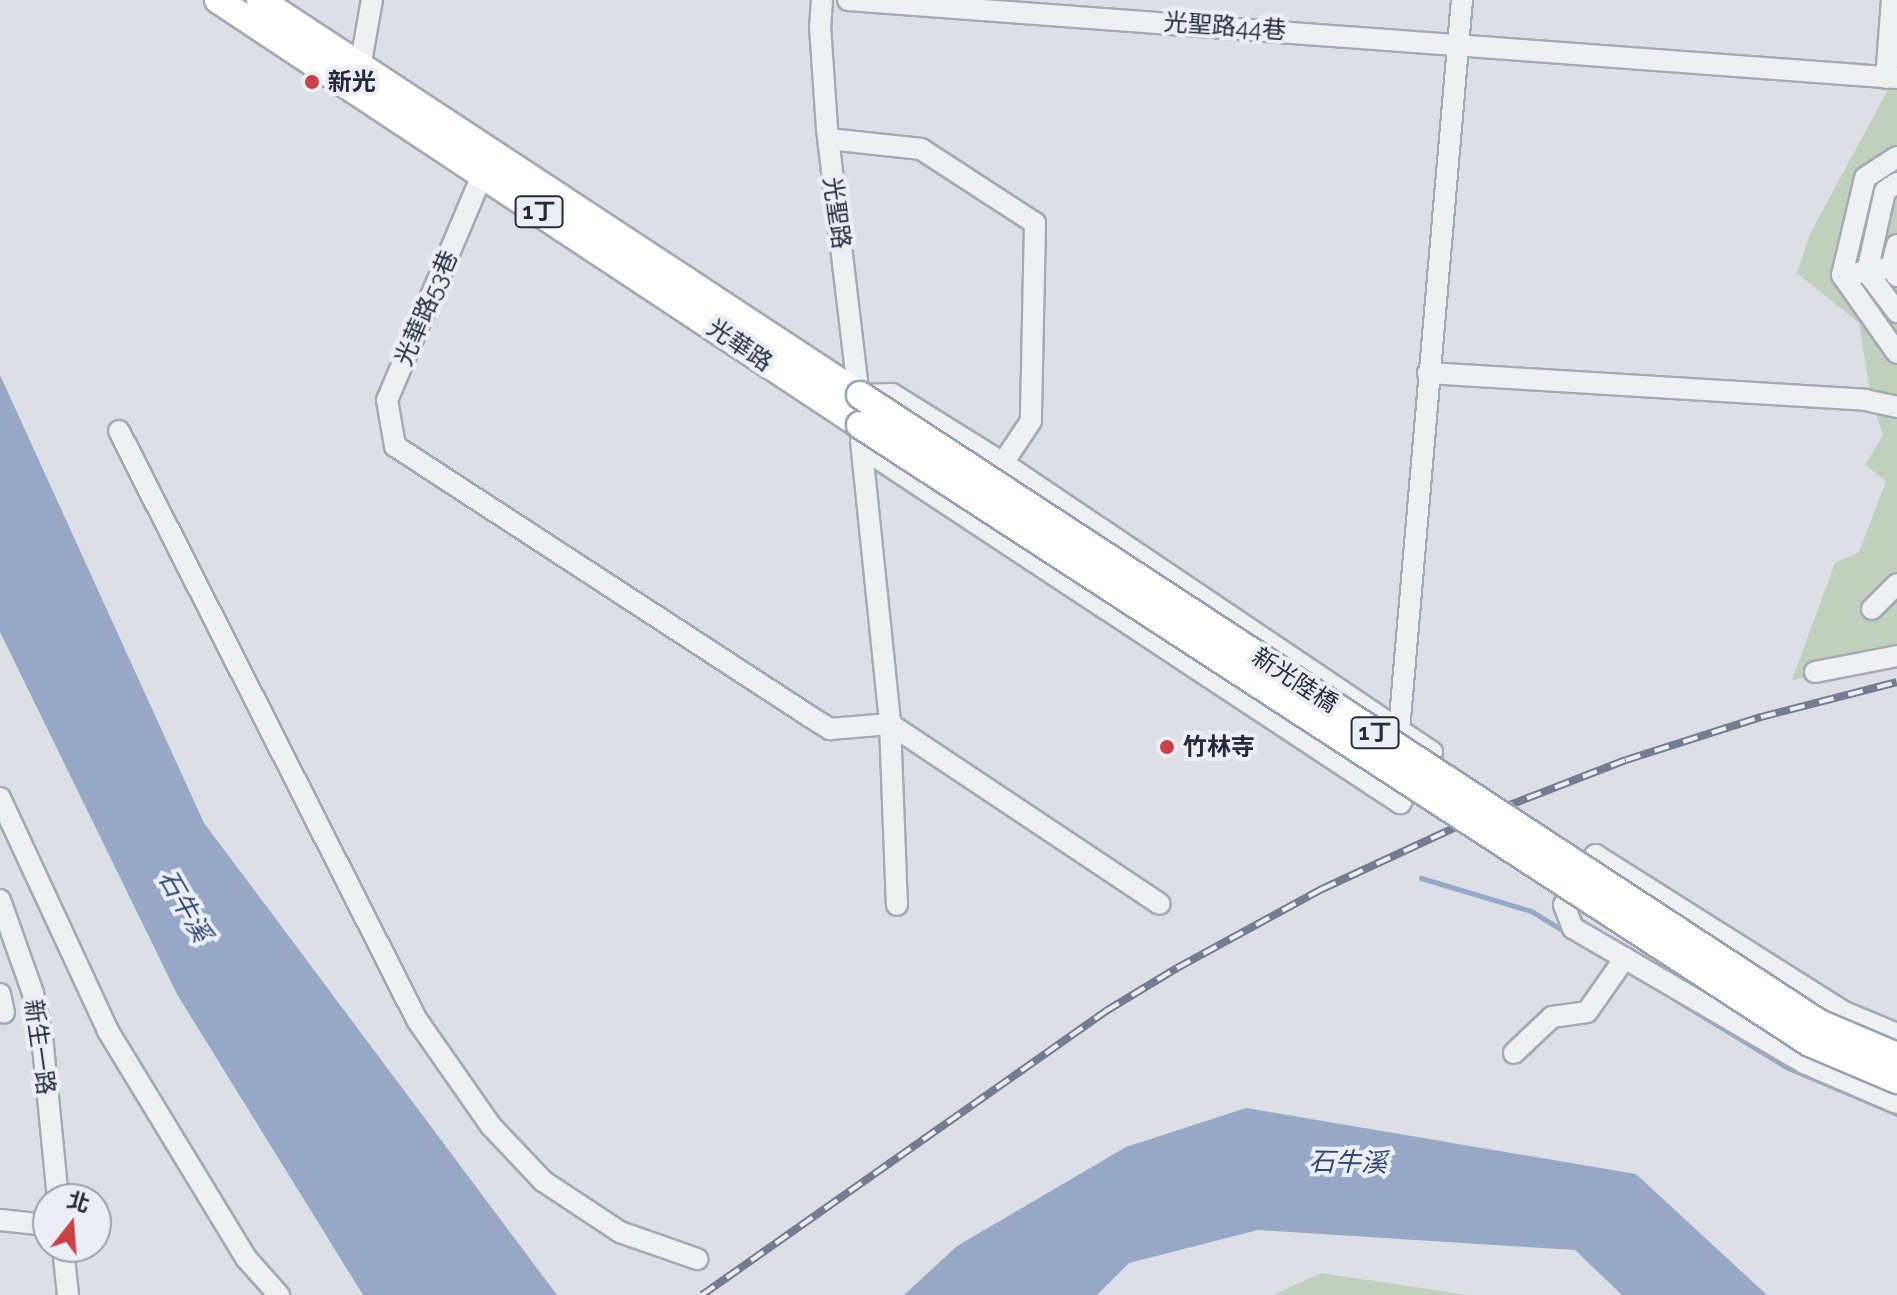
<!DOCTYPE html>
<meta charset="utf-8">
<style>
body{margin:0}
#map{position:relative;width:1897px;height:1295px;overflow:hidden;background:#dcdfe6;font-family:Raleway,"Noto Sans TC",sans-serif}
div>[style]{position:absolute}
.green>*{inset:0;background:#c0d0bd}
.water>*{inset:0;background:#97a8c6}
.stream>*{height:5px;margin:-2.5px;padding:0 2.5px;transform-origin:2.5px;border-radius:2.5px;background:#97a8c6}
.roads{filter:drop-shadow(2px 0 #a5a9b3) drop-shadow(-2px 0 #a5a9b3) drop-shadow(0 2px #a5a9b3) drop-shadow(0 -2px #a5a9b3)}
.minor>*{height:20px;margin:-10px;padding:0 10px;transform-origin:10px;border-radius:10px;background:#eef0f4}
.major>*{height:26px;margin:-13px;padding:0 13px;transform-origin:13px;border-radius:13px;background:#fff}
.rail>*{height:8px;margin-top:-4px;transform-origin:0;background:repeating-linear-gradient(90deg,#ebeef4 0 15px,#767c8f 0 30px);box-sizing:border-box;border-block:2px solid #767c8f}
.bridges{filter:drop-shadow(2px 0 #9ba2b1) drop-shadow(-2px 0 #9ba2b1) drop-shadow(0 2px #9ba2b1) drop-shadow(0 -2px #9ba2b1)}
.major-bridge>*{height:26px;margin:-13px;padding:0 13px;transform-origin:13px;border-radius:13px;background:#fff}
.dots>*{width:22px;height:22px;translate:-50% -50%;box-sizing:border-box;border:4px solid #ebeef4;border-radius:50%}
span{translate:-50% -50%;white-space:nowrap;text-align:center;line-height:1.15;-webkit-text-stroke:8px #ebeef4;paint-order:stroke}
.shield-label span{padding:2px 6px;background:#ebeef4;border:2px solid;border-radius:6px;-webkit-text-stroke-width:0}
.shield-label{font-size:22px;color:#262b3c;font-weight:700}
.street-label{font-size:24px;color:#262b3c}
.poi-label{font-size:24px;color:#262b3c;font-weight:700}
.left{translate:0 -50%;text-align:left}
.water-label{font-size:26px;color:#31466f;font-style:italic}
.north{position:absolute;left:32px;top:1183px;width:80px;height:80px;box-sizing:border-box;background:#ebeef4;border:2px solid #9ca0aa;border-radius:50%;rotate:17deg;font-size:22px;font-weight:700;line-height:32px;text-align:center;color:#262b3c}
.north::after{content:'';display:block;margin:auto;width:28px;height:36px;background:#cb4146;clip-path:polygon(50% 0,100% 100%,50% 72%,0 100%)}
</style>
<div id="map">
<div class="green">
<div style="clip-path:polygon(1897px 73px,1897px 661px,1792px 680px,1835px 563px,1859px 552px,1886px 481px,1865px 465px,1883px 435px,1871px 398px,1859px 323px,1797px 273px,1810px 234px)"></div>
<div style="clip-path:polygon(1321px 1273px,1467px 1295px,1273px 1295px)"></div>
</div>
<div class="water">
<div style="clip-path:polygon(0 375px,204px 823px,557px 1295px,363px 1295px,178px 996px,0 632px)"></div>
<div style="clip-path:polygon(1246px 1108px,1636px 1174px,1767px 1295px,1622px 1295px,1575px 1250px,1258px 1230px,1129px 1263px,1097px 1295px,904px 1295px,957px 1246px,1126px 1147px)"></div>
</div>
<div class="stream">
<div style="left:1421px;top:878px;width:115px;rotate:16.7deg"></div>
<div style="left:1531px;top:911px;width:44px;rotate:31.2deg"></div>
<div style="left:1676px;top:1000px;width:129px;rotate:31.3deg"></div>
<div style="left:1786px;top:1067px;width:121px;rotate:22.9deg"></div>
</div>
<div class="roads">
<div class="minor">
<div style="left:822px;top:0;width:26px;rotate:94deg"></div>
<div style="left:820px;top:26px;width:103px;rotate:86.1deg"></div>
<div style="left:827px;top:129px;width:279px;rotate:83.2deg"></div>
<div style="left:848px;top:0;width:1052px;rotate:4.25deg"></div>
<div style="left:1886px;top:78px;width:78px;rotate:-85.6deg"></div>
<div style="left:358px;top:79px;width:80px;rotate:-80deg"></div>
<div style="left:829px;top:139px;width:93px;rotate:6.2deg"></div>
<div style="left:921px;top:149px;width:136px;rotate:33deg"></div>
<div style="left:1035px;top:223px;width:198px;rotate:91.2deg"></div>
<div style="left:1031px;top:421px;width:50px;rotate:123.7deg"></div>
<div style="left:1003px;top:463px;width:131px;rotate:-148.1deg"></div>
<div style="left:892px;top:394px;width:32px;rotate:178deg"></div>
<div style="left:1897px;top:157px;width:38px;rotate:147deg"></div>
<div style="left:1865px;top:178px;width:100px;rotate:103.3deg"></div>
<div style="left:1842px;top:275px;width:95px;rotate:54.8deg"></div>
<div style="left:483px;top:173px;width:246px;rotate:112.9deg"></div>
<div style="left:387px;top:400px;width:47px;rotate:80.1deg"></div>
<div style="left:395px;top:446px;width:494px;rotate:33.1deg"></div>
<div style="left:809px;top:716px;width:25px;rotate:32deg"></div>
<div style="left:830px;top:729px;width:60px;rotate:-4.8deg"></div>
<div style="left:890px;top:724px;width:324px;rotate:33.7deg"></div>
<div style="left:1897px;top:183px;width:14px;rotate:146deg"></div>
<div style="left:1885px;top:191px;width:83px;rotate:102.5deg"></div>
<div style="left:1867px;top:272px;width:50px;rotate:53.1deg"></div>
<div style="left:1897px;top:245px;width:24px;rotate:105deg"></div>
<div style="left:1891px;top:268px;width:10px;rotate:53deg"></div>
<div style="left:1858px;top:273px;width:39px;rotate:-9deg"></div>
<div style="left:1428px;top:373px;width:438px;rotate:3.5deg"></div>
<div style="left:1865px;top:400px;width:33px;rotate:12deg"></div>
<div style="left:119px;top:431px;width:660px;rotate:63.16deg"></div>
<div style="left:417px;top:1020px;width:129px;rotate:55.1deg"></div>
<div style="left:491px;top:1126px;width:76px;rotate:46.6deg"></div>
<div style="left:543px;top:1181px;width:92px;rotate:33.5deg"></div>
<div style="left:620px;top:1232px;width:82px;rotate:19.3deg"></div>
<div style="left:861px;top:441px;width:284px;rotate:84.1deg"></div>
<div style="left:890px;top:724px;width:181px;rotate:87.8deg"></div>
<div style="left:862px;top:448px;width:645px;rotate:33.42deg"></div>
<div style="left:1400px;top:803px;width:60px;rotate:-57.9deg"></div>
<div style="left:1432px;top:752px;width:517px;rotate:-146.03deg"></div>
<div style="left:1872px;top:609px;width:35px;rotate:-45deg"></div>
<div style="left:1815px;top:672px;width:84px;rotate:-11deg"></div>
<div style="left:1399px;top:730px;width:733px;rotate:-85.07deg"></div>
<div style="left:0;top:798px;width:257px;rotate:65.1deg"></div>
<div style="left:108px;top:1031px;width:266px;rotate:58.7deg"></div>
<div style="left:246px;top:1258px;width:50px;rotate:48.3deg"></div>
<div style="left:0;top:900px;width:99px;rotate:70.5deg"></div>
<div style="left:33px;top:993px;width:44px;rotate:78.2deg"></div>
<div style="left:42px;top:1036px;width:164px;rotate:84.4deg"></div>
<div style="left:0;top:994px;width:19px;rotate:78deg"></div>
<div style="left:1897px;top:1034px;width:57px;rotate:-157.5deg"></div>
<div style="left:1844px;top:1012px;width:294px;rotate:-147.7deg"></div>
<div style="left:1596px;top:855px;width:59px;rotate:122.6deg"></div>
<div style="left:1564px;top:905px;width:25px;rotate:69deg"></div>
<div style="left:1573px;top:928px;width:268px;rotate:30.3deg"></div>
<div style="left:1804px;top:1063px;width:101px;rotate:23.3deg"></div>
<div style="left:1514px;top:1053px;width:52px;rotate:-43.5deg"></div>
<div style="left:1552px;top:1017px;width:35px;rotate:-8deg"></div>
<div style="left:1587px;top:1012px;width:66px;rotate:-54.9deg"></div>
<div style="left:0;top:1220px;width:48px;rotate:5.9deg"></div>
<div style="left:63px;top:1247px;width:48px;rotate:84.1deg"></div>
</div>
<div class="major">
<div style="left:218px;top:0;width:770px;rotate:33.5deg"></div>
<div style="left:260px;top:0;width:718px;rotate:33.36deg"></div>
</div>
</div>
<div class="rail">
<div style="left:702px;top:1295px;width:494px;rotate:-35.1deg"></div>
<div style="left:1106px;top:1011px;width:83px;rotate:-31.2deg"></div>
<div style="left:1177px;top:968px;width:165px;rotate:-28.6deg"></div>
<div style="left:1322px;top:889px;width:164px;rotate:-24.8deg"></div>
<div style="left:1471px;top:820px;width:166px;rotate:-21.2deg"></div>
<div style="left:1626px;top:760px;width:142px;rotate:-17.7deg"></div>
<div style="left:1761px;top:717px;width:140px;rotate:-14.4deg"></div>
</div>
<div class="bridges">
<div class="major-bridge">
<div style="left:860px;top:395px;width:1146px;rotate:33.22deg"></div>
<div style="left:1819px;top:1023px;width:85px;rotate:22.9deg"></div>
<div style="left:860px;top:425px;width:1133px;rotate:33.05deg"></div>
<div style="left:1810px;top:1043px;width:95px;rotate:23deg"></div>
</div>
</div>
<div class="dots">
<div style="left:312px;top:82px;background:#cb4146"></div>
<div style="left:1167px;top:747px;background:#cb4146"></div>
</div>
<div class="shield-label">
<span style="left:539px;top:212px">1丁</span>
<span style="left:1375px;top:733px">1丁</span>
</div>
<div class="street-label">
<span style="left:1225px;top:26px;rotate:4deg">光聖路44巷</span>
<span style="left:837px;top:213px;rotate:82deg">光聖路</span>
<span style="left:426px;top:308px;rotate:-67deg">光華路53巷</span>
<span style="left:740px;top:345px;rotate:34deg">光華路</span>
<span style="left:1295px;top:680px;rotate:33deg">新光陸橋</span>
<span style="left:40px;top:1047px;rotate:82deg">新生一路</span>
</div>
<div class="poi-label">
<span class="left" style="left:328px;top:82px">新光</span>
<span class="left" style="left:1183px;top:747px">竹林寺</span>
</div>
<div class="water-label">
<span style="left:184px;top:906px;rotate:60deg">石牛溪</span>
<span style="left:1348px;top:1163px;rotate:1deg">石牛溪</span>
</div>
<div class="north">北</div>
</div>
